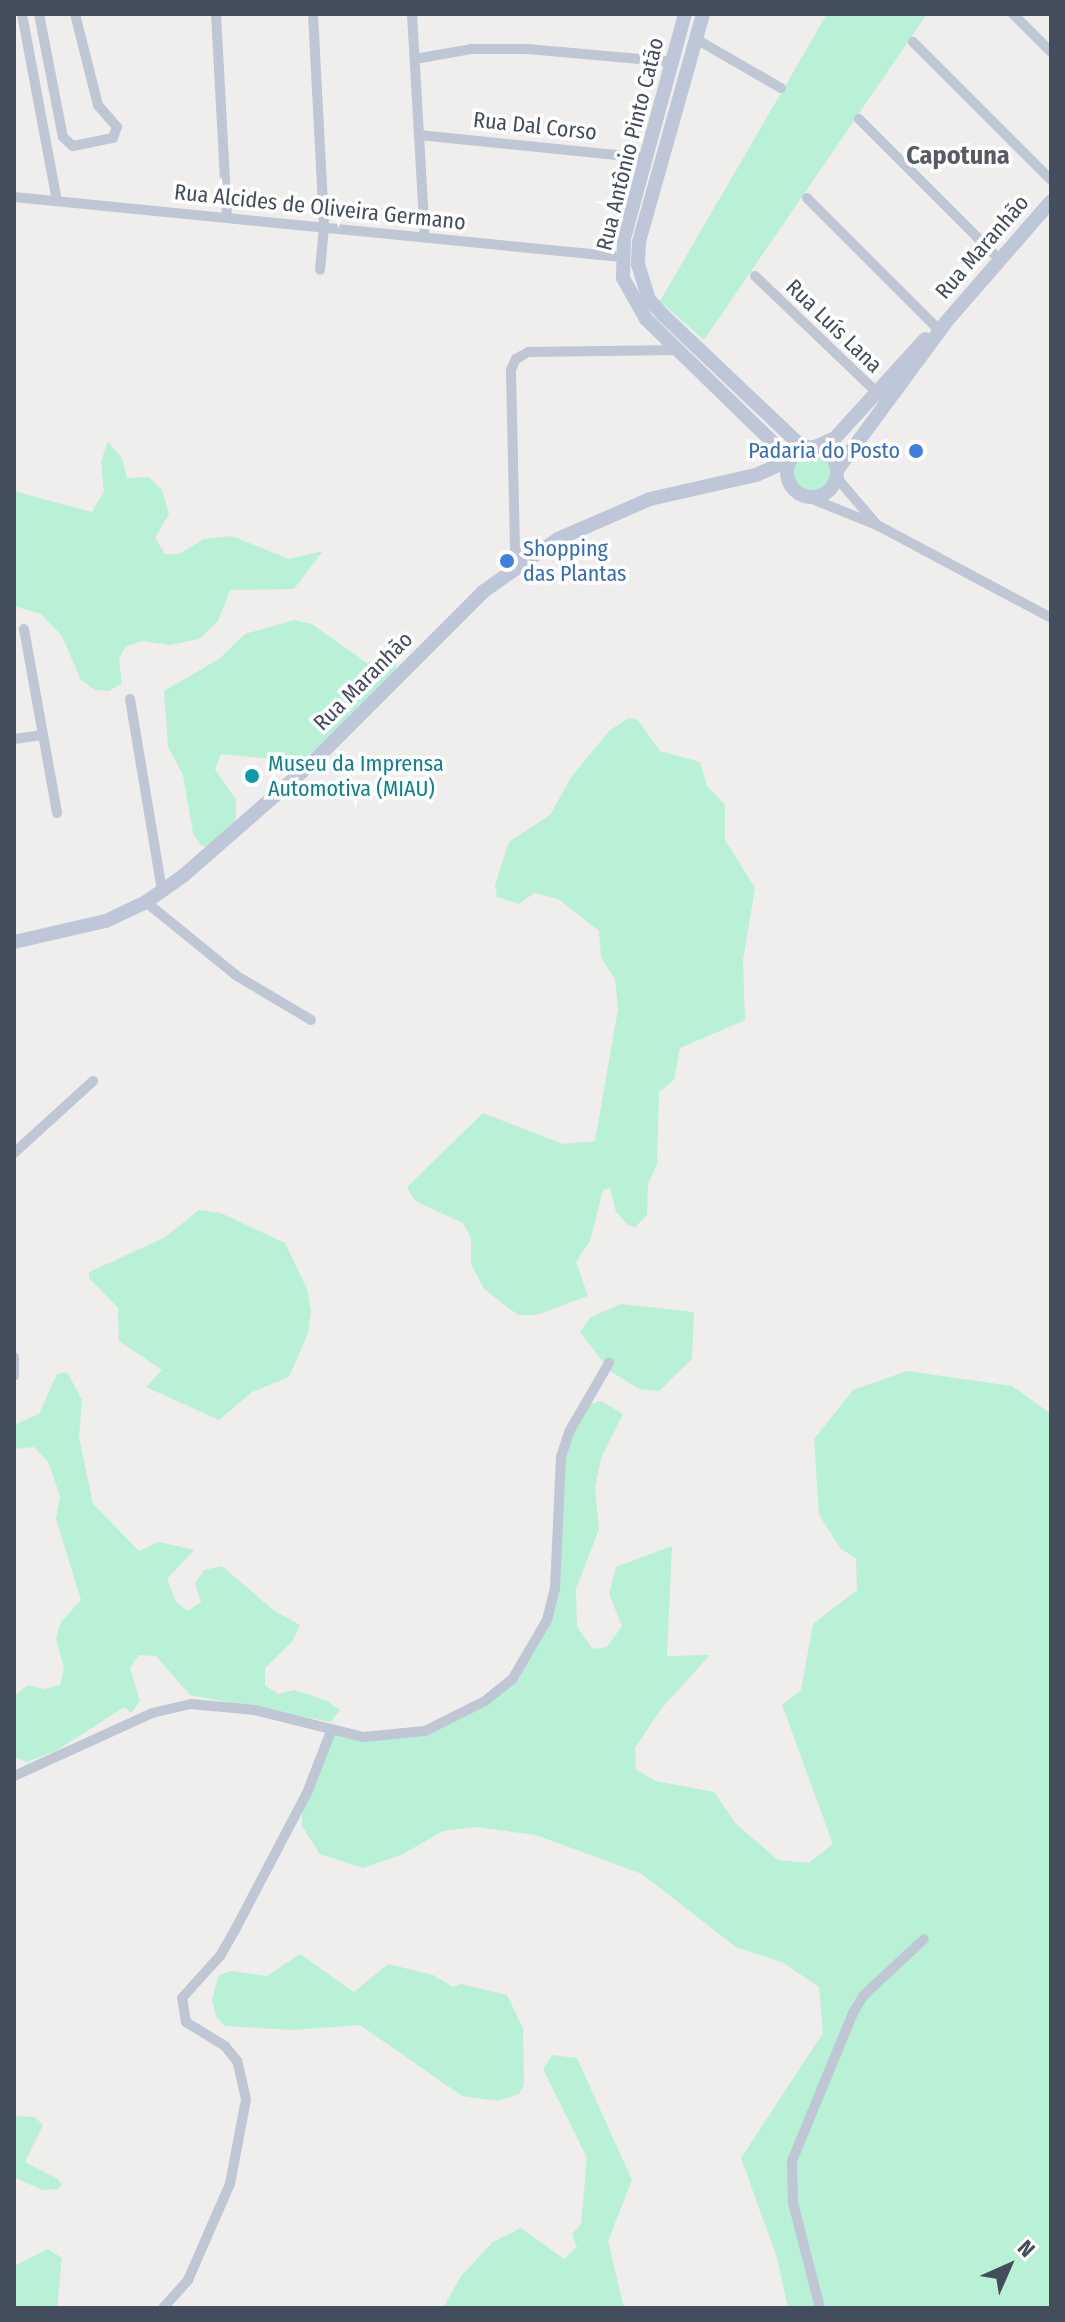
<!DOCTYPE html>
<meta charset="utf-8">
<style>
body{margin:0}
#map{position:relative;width:1065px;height:2322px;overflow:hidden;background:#f0eded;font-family:"Fira Sans Condensed",sans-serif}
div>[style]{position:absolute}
.green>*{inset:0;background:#b8f1d6}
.round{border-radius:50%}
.minor>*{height:10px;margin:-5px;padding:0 5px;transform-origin:5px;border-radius:5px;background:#bfc7d4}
.secondary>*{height:14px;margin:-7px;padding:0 7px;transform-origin:7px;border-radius:7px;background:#bec7d8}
.secondary>.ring{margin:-7px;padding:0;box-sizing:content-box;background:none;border:14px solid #bec7d8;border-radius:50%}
.dots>*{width:22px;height:22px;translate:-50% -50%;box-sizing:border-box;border:4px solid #fff;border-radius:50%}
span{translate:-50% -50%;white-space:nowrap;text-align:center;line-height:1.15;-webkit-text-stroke:7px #fff;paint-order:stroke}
.street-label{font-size:22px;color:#444d5c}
.shop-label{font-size:22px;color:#366cbe}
.right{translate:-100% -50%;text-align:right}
.left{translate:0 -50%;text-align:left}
.culture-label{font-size:22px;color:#0d838f}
.quarter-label{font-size:26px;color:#595c63;font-weight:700}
.frame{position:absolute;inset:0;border:16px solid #444d5c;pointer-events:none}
.north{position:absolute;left:969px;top:2226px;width:80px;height:80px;-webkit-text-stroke:6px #fff;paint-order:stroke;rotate:45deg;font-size:22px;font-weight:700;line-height:32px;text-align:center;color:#444d5c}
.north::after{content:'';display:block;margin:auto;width:28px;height:36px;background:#444d5c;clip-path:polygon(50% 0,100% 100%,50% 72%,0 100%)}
</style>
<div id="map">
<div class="green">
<div style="clip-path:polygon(827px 14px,927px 14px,704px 340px,660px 301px)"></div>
<div style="clip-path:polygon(108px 442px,122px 458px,127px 478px,149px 477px,162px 490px,169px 514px,155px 538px,165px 554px,179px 554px,204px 539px,232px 536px,289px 559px,323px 551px,294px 589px,230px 590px,218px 621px,199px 639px,170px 645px,142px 641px,125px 647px,119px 659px,122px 683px,109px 691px,95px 690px,81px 680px,62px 636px,41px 614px,14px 606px,14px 491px,92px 512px,104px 491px,101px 461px)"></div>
<div class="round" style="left:790px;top:452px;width:42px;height:42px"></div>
<div style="clip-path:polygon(294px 620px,312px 624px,367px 663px,398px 653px,395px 679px,301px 762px,221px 754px,215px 769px,236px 800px,236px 817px,231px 834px,218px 847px,201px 846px,193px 833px,183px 775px,168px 747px,164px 691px,219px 659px,245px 634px)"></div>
<div style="clip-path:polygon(629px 718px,638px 720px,660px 751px,700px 762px,707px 786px,725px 805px,725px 840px,755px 888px,743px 960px,745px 1020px,680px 1048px,674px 1080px,659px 1092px,657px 1164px,648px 1184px,647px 1215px,635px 1227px,628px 1225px,616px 1212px,610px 1188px,603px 1190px,590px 1241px,576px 1262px,588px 1296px,536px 1315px,518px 1315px,484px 1289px,471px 1264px,471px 1238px,463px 1223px,415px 1201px,407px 1187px,483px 1113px,563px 1144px,595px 1141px,618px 1009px,615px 979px,601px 958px,599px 931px,558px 899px,534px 893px,519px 904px,497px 897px,495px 885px,509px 842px,550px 815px,572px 776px,610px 730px)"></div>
<div style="clip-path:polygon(199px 1210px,221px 1213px,285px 1243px,307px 1289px,311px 1311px,308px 1333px,289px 1377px,252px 1392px,219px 1420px,146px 1387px,162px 1370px,119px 1341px,118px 1308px,89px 1278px,89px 1272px,164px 1238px)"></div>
<div style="clip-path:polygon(621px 1304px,694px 1312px,692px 1359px,659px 1391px,639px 1389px,610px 1371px,580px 1332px,591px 1317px)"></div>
<div style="clip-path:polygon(907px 1371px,1012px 1386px,1051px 1414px,1051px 2308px,788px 2308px,777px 2258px,741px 2158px,823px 2033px,819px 1987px,782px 1962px,736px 1947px,642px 1874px,536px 1835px,477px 1827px,443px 1831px,403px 1854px,363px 1868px,320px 1854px,302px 1826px,302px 1806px,331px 1731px,394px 1737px,456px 1720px,513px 1678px,547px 1620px,561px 1457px,587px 1405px,601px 1401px,623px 1414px,601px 1458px,595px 1488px,599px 1529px,576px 1589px,577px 1627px,593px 1649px,607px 1647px,622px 1626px,609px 1594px,616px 1567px,672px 1546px,667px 1656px,710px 1655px,661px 1709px,635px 1748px,636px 1770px,656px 1781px,714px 1792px,736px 1824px,778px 1860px,809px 1863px,833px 1844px,782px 1705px,801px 1690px,813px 1624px,857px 1590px,856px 1558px,841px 1549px,819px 1515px,814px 1439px,853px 1390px)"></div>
<div style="clip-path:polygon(67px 1372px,82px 1400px,79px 1437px,93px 1504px,139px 1551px,159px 1542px,194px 1550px,167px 1579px,176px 1602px,188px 1611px,201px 1602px,195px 1583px,204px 1570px,222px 1566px,273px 1610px,300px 1625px,292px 1642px,265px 1668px,265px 1685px,278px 1694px,295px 1690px,327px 1701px,340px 1710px,331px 1722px,190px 1695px,156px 1656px,139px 1655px,130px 1668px,140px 1701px,131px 1713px,124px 1707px,56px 1751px,27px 1762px,14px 1757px,14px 1696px,28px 1685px,44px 1689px,60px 1685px,64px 1669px,56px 1638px,61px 1622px,81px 1600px,56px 1519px,60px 1496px,48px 1462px,34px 1447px,14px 1449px,14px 1425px,39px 1414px,57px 1374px)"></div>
<div style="clip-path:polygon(300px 1954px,354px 1992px,388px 1964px,433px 1975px,453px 1987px,461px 1984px,507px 1995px,523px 2028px,524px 2085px,519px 2094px,498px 2101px,462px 2096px,360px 2025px,293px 2030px,225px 2026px,216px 2016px,212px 1999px,219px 1975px,231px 1971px,267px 1976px)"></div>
<div style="clip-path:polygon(552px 2055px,577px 2058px,632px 2180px,608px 2241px,624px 2308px,443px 2308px,461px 2276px,493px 2242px,521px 2228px,564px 2259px,577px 2247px,572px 2234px,581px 2224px,587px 2158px,543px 2069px)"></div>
<div style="clip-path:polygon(14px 2116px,35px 2117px,43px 2125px,25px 2162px,58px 2179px,62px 2185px,57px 2189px,42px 2190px,14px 2177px)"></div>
<div style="clip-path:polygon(48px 2249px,62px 2258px,57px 2308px,14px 2308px,14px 2266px)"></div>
</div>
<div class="minor">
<div style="left:22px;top:14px;width:190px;rotate:79.4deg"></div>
<div style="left:39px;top:14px;width:125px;rotate:79deg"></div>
<div style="left:63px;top:137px;width:13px;rotate:42deg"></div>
<div style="left:73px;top:146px;width:41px;rotate:-11.3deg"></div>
<div style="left:113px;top:138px;width:12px;rotate:-70deg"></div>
<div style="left:117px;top:127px;width:29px;rotate:-131deg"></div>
<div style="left:98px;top:105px;width:94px;rotate:-104.2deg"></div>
<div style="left:216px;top:14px;width:202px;rotate:86.9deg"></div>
<div style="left:313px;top:14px;width:213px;rotate:87deg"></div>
<div style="left:324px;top:227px;width:43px;rotate:95.3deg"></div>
<div style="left:412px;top:14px;width:224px;rotate:86.7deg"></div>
<div style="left:1013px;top:14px;width:54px;rotate:45deg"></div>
<div style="left:696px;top:39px;width:98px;rotate:30deg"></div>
<div style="left:913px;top:42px;width:195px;rotate:45deg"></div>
<div style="left:415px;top:59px;width:58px;rotate:-10deg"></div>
<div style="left:472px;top:49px;width:55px"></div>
<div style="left:527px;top:49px;width:147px;rotate:5.1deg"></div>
<div style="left:859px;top:119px;width:199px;rotate:45deg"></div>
<div style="left:419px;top:135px;width:228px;rotate:5.8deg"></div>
<div style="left:14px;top:197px;width:610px;rotate:5.65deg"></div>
<div style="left:807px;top:198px;width:190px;rotate:45deg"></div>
<div style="left:755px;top:276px;width:184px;rotate:43.7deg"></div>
<div style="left:837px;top:478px;width:62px;rotate:49.6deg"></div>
<div style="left:810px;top:498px;width:74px;rotate:22.1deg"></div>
<div style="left:879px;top:526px;width:195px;rotate:28.1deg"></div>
<div style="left:521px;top:563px;width:15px;rotate:-113deg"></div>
<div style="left:515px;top:549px;width:179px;rotate:-91.3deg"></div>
<div style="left:511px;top:370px;width:12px;rotate:-66deg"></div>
<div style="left:516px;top:359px;width:14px;rotate:-30deg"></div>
<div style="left:528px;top:352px;width:150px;rotate:-0.8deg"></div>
<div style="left:24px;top:629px;width:187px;rotate:79.8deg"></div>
<div style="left:130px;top:699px;width:195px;rotate:80.5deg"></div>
<div style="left:14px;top:739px;width:29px;rotate:-8deg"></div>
<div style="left:146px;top:902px;width:117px;rotate:39.1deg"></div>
<div style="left:237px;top:976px;width:86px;rotate:30.7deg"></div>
<div style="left:14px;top:1153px;width:107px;rotate:-42.3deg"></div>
<div style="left:14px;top:1357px;width:19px;rotate:90deg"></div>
<div style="left:14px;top:1776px;width:152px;rotate:-24.5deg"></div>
<div style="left:152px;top:1713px;width:40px;rotate:-13deg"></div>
<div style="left:191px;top:1704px;width:64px;rotate:5.4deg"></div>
<div style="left:255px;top:1710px;width:111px;rotate:14deg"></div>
<div style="left:363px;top:1737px;width:62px;rotate:-5.5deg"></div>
<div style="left:425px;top:1731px;width:67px;rotate:-26.6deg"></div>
<div style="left:485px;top:1701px;width:36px;rotate:-39deg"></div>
<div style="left:513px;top:1678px;width:67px;rotate:-59.6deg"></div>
<div style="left:547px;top:1620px;width:32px;rotate:-76deg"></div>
<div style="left:555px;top:1589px;width:132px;rotate:-87.4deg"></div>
<div style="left:561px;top:1457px;width:26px;rotate:-72deg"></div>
<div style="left:569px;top:1432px;width:80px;rotate:-59.9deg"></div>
<div style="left:163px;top:2308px;width:38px;rotate:-48deg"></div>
<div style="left:188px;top:2280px;width:105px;rotate:-66.4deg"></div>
<div style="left:230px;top:2184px;width:86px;rotate:-79.3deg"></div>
<div style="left:246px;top:2099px;width:39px;rotate:-103deg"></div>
<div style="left:237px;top:2061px;width:19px;rotate:-129deg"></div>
<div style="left:225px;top:2046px;width:46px;rotate:-148.4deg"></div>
<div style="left:186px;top:2022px;width:24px;rotate:-99deg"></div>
<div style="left:182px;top:1998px;width:57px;rotate:-47.9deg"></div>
<div style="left:220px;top:1956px;width:30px;rotate:-60deg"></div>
<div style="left:235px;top:1930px;width:155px;rotate:-62.3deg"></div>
<div style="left:307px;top:1793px;width:66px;rotate:-68.8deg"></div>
<div style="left:820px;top:2308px;width:108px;rotate:-104.4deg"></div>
<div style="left:793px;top:2203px;width:42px;rotate:-91.4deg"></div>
<div style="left:792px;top:2161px;width:160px;rotate:-67.6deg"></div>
<div style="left:853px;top:2013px;width:21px;rotate:-59deg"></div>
<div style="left:864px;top:1995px;width:82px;rotate:-43deg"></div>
</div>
<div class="secondary">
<div style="left:685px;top:14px;width:232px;rotate:105.2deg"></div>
<div style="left:624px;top:238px;width:40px;rotate:91.4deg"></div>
<div style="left:623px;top:278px;width:47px;rotate:60.7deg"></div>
<div style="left:646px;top:319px;width:199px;rotate:44.2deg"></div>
<div style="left:703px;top:14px;width:237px;rotate:105.7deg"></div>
<div style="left:639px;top:242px;width:22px;rotate:93deg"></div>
<div style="left:638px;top:264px;width:37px;rotate:73deg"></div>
<div style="left:649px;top:299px;width:21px;rotate:49deg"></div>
<div style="left:663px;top:315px;width:193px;rotate:43.5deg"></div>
<div class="ring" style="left:787px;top:447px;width:36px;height:36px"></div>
<div style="left:815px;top:447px;width:22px;rotate:-24deg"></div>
<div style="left:835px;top:438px;width:134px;rotate:-47.7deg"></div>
<div style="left:837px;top:470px;width:184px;rotate:-53.6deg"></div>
<div style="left:946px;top:322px;width:160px;rotate:-49deg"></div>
<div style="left:14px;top:942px;width:94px;rotate:-12.9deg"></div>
<div style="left:106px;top:921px;width:44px;rotate:-25.4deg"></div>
<div style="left:146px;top:902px;width:45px;rotate:-35.1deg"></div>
<div style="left:183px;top:876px;width:170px;rotate:-41.2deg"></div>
<div style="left:311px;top:764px;width:245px;rotate:-45deg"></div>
<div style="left:484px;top:591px;width:90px;rotate:-35.1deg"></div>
<div style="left:558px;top:539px;width:100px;rotate:-23.5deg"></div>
<div style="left:650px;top:499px;width:109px;rotate:-12.8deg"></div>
<div style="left:756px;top:475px;width:36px;rotate:-24deg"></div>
</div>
<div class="dots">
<div style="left:916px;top:451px;background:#3f7fe0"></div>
<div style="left:507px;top:561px;background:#3f7fe0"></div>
<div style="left:252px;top:776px;background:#0f9aa8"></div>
</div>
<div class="street-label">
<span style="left:535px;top:126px;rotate:6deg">Rua Dal Corso</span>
<span style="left:630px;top:144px;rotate:-76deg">Rua Antônio Pinto Catão</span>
<span style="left:320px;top:207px;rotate:6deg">Rua Alcides de Oliveira Germano</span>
<span style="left:982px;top:247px;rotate:-49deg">Rua Maranhão</span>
<span style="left:834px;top:326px;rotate:44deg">Rua Luís Lana</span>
<span style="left:363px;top:681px;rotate:-45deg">Rua Maranhão</span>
</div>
<div class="shop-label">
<span class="right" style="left:900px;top:451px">Padaria do Posto</span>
<span class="left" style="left:523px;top:561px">Shopping<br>das Plantas</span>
</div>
<div class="culture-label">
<span class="left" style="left:268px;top:776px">Museu da Imprensa<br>Automotiva (MIAU)</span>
</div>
<div class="quarter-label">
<span style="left:958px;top:156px">Capotuna</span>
</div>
<div class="frame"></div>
<div class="north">N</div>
</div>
